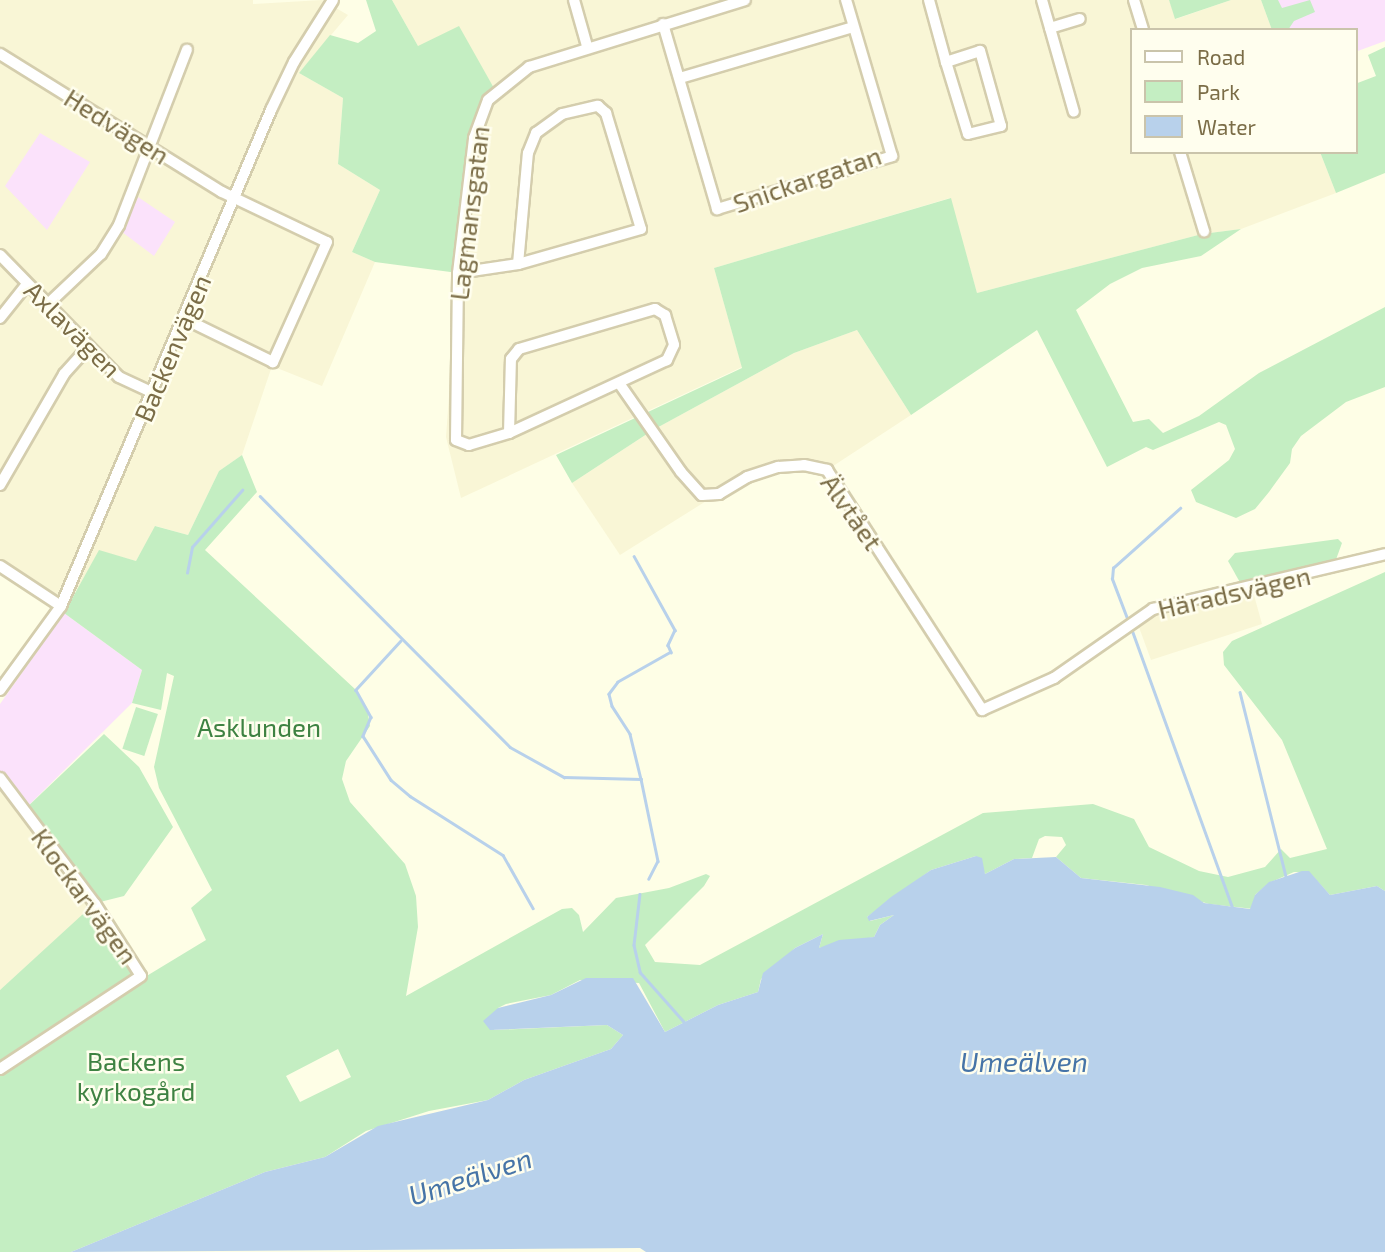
<!DOCTYPE html>
<meta charset="utf-8">
<style>
body{margin:0}
#map{position:relative;width:1385px;height:1252px;overflow:hidden;background:#fefee6;font-family:"Exo 2",sans-serif}
div>[style]{position:absolute}
.residential>*{inset:0;background:#f9f6d6}
.education>*{inset:0;background:#fbe2fb}
.green>*{inset:0;background:#c4eec2;transform-origin:0 0}
.water>*{inset:0;background:#b8d1eb}
.stream>*{height:2.5px;margin:-1.25px;padding:0 1.25px;transform-origin:1.25px;border-radius:1.25px;background:#b8d1eb}
.roads{filter:drop-shadow(2px 0 #d4cdad) drop-shadow(-2px 0 #d4cdad) drop-shadow(0 2px #d4cdad) drop-shadow(0 -2px #d4cdad)}
.minor>*{height:10px;margin:-5px;padding:0 5px;transform-origin:5px;border-radius:5px;background:#fff}
span{translate:-50% -50%;white-space:nowrap;text-align:center;line-height:1.15;-webkit-text-stroke:5px #fffeee;paint-order:stroke}
.street-label{font-size:26px;color:#7b6d47}
.park-label{font-size:26px;color:#3e8242}
.water-label{font-size:28px;color:#4674a7;font-style:italic}
.legend{position:absolute;left:1130px;top:28px;width:228px;height:126px;box-sizing:border-box;background:#fffeee;border:2px solid #cac4ab;margin:0;padding:9px 12px;list-style:none;font-size:21px;color:#7b6d47}
.legend li{display:flex;align-items:center;gap:14px;height:35px}
.legend b{width:35px;border:2px solid #cac4ab}
</style>
<div id="map">
<div class="residential">
<div style="clip-path:polygon(0 0,253px 0,253px 4px,322px 0,348px 15px,299px 73px,343px 98px,338px 164px,380px 190px,352px 252px,375px 262px,322px 386px,272px 366px,242px 455px,219px 471px,188px 535px,156px 526px,136px 561px,99px 551px,64px 613px,0 566px)"></div>
<div style="clip-path:polygon(392px 0,1169px 0,1176px 19px,1231px 0,1261px 0,1272px 30px,1131px 30px,1131px 152px,1320px 152px,1336px 193px,1241px 229px,1202px 234px,977px 293px,950px 198px,714px 268px,742px 367px,461px 498px,446px 437px,458px 273px,418px 46px)"></div>
<div style="clip-path:polygon(857px 330px,911px 415px,827px 470px,795px 465px,727px 488px,620px 555px,572px 483px,653px 430px,794px 353px)"></div>
<div style="clip-path:polygon(1252px 588px,1262px 624px,1151px 660px,1136px 619px)"></div>
<div style="clip-path:polygon(0 778px,95px 904px,0 990px)"></div>
</div>
<div class="education">
<div style="clip-path:polygon(1275px 0,1385px 0,1385px 41px,1355px 52px,1355px 30px,1285px 30px)"></div>
<div style="clip-path:polygon(40px 133px,90px 162px,47px 230px,5px 186px)"></div>
<div style="clip-path:polygon(138px 197px,175px 222px,154px 256px,122px 232px)"></div>
<div style="clip-path:polygon(64px 613px,142px 670px,132px 703px,23px 811px,0 778px,0 704px)"></div>
</div>
<div class="green">
<div style="clip-path:polygon(366px 0,392px 0,418px 46px,459px 26px,495px 90px,482px 113px,458px 273px,375px 262px,352px 252px,380px 190px,338px 164px,343px 98px,299px 73px,330px 35px,358px 43px,376px 31px)"></div>
<div style="clip-path:polygon(1169px 0,1231px 0,1175px 19px)"></div>
<div style="clip-path:polygon(1261px 0,1278px 0,1282px 8px,1310px 0,1315px 12px,1294px 21px,1288px 30px,1272px 30px)"></div>
<div style="clip-path:polygon(1385px 47px,1385px 173px,1336px 193px,1320px 152px,1355px 152px,1355px 84px,1376px 76px,1368px 55px)"></div>
<div style="clip-path:polygon(951px 198px,977px 293px,1202px 234px,1241px 229px,1201px 256px,1142px 268px,1110px 284px,1076px 310px,1133px 422px,1149px 419px,1163px 433px,1199px 416px,1259px 373px,1385px 307px,1385px 387px,1346px 402px,1301px 436px,1292px 449px,1290px 463px,1269px 492px,1255px 509px,1236px 518px,1196px 502px,1191px 490px,1229px 460px,1235px 449px,1226px 425px,1219px 422px,1153px 450px,1146px 447px,1107px 467px,1037px 330px,911px 415px,857px 330px,794px 353px,653px 430px,572px 483px,556px 455px,742px 368px,714px 268px)"></div>
<div style="clip-path:polygon(evenodd,242px 455px,257px 492px,205px 550px,356px 690px,367px 708px,370px 726px,346px 761px,342px 779px,350px 802px,405px 864px,416px 896px,418px 927px,406px 996px,562px 909px,572px 908px,579px 915px,583px 932px,616px 898px,669px 888px,706px 874px,710px 876px,704px 886px,645px 945px,655px 962px,700px 965px,983px 813px,1093px 804px,1134px 819px,1149px 847px,1199px 871px,1228px 877px,1265px 867px,1281px 849px,1290px 858px,1327px 849px,1282px 740px,1224px 665px,1223px 652px,1232px 641px,1385px 572px,1385px 891px,1377px 886px,1330px 895px,1309px 872px,1294px 872px,1269px 883px,1255px 895px,1254px 909px,1209px 904px,1146px 885px,1081px 878px,1056px 857px,1066px 845px,1062px 837px,1045px 836px,1039px 839px,1032px 858px,1014px 859px,985px 874px,976px 856px,931px 870px,867px 917px,870px 921px,894px 915px,880px 925px,874px 937px,819px 948px,823px 934px,795px 948px,761px 979px,758px 992px,718px 1005px,665px 1032px,639px 983px,580px 980px,551px 995px,506px 1004px,498px 1008px,494px 1030px,607px 1025px,623px 1035px,611px 1049px,524px 1080px,488px 1100px,429px 1111px,366px 1131px,325px 1157px,265px 1172px,71px 1252px,0 1252px,0 990px,95px 903px,23px 811px,104px 734px,139px 767px,173px 827px,124px 896px,96px 903px,140px 980px,206px 940px,191px 908px,212px 890px,159px 788px,154px 767px,174px 676px,167px 673px,161px 710px,132px 703px,142px 670px,64px 613px,99px 550px,136px 561px,155px 526px,188px 535px,219px 471px,242px 455px,338px 1049px,351px 1077px,300px 1102px,286px 1076px,338px 1049px)"></div>
<div style="clip-path:polygon(1338px 539px,1342px 543px,1334px 565px,1242px 586px,1228px 561px,1235px 553px)"></div>
<div style="left:136px;top:707px;width:23px;height:44px;rotate:18deg"></div>
</div>
<div class="water">
<div style="clip-path:polygon(976px 856px,982px 858px,985px 874px,1014px 859px,1056px 857px,1081px 878px,1160px 887px,1193px 895px,1204px 903px,1250px 909px,1255px 895px,1269px 882px,1302px 871px,1309px 871px,1330px 895px,1377px 886px,1385px 891px,1385px 1252px,646px 1252px,640px 1248px,71px 1252px,265px 1172px,325px 1157px,378px 1126px,488px 1100px,524px 1080px,611px 1049px,623px 1035px,607px 1025px,490px 1030px,483px 1021px,498px 1008px,551px 995px,586px 978px,633px 978px,665px 1032px,718px 1005px,758px 992px,763px 973px,795px 948px,823px 934px,819px 948px,839px 940px,874px 937px,880px 925px,894px 915px,869px 921px,867px 917px,891px 897px,931px 870px)"></div>
</div>
<div class="stream">
<div style="left:260px;top:496px;width:354px;rotate:45.1deg"></div>
<div style="left:510px;top:747px;width:62px;rotate:29.1deg"></div>
<div style="left:564px;top:777px;width:77px;rotate:1.5deg"></div>
<div style="left:634px;top:556px;width:85px;rotate:61deg"></div>
<div style="left:675px;top:630px;width:17px;rotate:115deg"></div>
<div style="left:668px;top:645px;width:8px;rotate:67deg"></div>
<div style="left:671px;top:652px;width:61px;rotate:150.5deg"></div>
<div style="left:618px;top:682px;width:15px;rotate:127deg"></div>
<div style="left:609px;top:694px;width:12px;rotate:76deg"></div>
<div style="left:612px;top:706px;width:33px;rotate:57deg"></div>
<div style="left:630px;top:734px;width:46px;rotate:76.3deg"></div>
<div style="left:641px;top:779px;width:84px;rotate:78.3deg"></div>
<div style="left:658px;top:861px;width:20px;rotate:117deg"></div>
<div style="left:187px;top:573px;width:26px;rotate:-79deg"></div>
<div style="left:192px;top:547px;width:76px;rotate:-48.7deg"></div>
<div style="left:1128px;top:621px;width:45px;rotate:-110.9deg"></div>
<div style="left:1112px;top:579px;width:11px;rotate:-85deg"></div>
<div style="left:1113px;top:568px;width:90px;rotate:-41.8deg"></div>
<div style="left:1131px;top:627px;width:297px;rotate:70.1deg"></div>
<div style="left:401px;top:641px;width:67px;rotate:132.6deg"></div>
<div style="left:356px;top:690px;width:31px;rotate:61deg"></div>
<div style="left:371px;top:717px;width:21px;rotate:113deg"></div>
<div style="left:363px;top:736px;width:52px;rotate:57.5deg"></div>
<div style="left:391px;top:780px;width:25px;rotate:40deg"></div>
<div style="left:410px;top:796px;width:110px;rotate:32.4deg"></div>
<div style="left:503px;top:855px;width:61px;rotate:60.5deg"></div>
<div style="left:1240px;top:692px;width:191px;rotate:76deg"></div>
<div style="left:640px;top:894px;width:51px;rotate:96.7deg"></div>
<div style="left:634px;top:945px;width:28px;rotate:77deg"></div>
<div style="left:640px;top:972px;width:69px;rotate:48.5deg"></div>
</div>
<div class="roads">
<div class="minor">
<div style="left:574px;top:0;width:48px;rotate:74.2deg"></div>
<div style="left:929px;top:0;width:64px;rotate:74.7deg"></div>
<div style="left:946px;top:62px;width:75px;rotate:73deg"></div>
<div style="left:968px;top:134px;width:34px;rotate:-14deg"></div>
<div style="left:1001px;top:126px;width:78px;rotate:-105.6deg"></div>
<div style="left:980px;top:51px;width:36px;rotate:162deg"></div>
<div style="left:1042px;top:0;width:116px;rotate:74.1deg"></div>
<div style="left:1134px;top:0;width:31px;rotate:73deg"></div>
<div style="left:663px;top:24px;width:193px;rotate:73.7deg"></div>
<div style="left:717px;top:209px;width:183px;rotate:-16.8deg"></div>
<div style="left:892px;top:156px;width:163px;rotate:-106.4deg"></div>
<div style="left:1050px;top:28px;width:31px;rotate:-17deg"></div>
<div style="left:0;top:54px;width:261px;rotate:31.9deg"></div>
<div style="left:222px;top:192px;width:116px;rotate:25.5deg"></div>
<div style="left:327px;top:242px;width:132px;rotate:114.2deg"></div>
<div style="left:273px;top:362px;width:98px;rotate:-154deg"></div>
<div style="left:680px;top:78px;width:180px;rotate:-16.4deg"></div>
<div style="left:1180px;top:152px;width:83px;rotate:73.1deg"></div>
<div style="left:0;top:255px;width:170px;rotate:45.7deg"></div>
<div style="left:119px;top:377px;width:38px;rotate:25deg"></div>
<div style="left:458px;top:273px;width:61px;rotate:-8.5deg"></div>
<div style="left:518px;top:264px;width:111px;rotate:-84.9deg"></div>
<div style="left:528px;top:153px;width:22px;rotate:-68deg"></div>
<div style="left:536px;top:133px;width:32px;rotate:-36deg"></div>
<div style="left:562px;top:114px;width:37px;rotate:-13deg"></div>
<div style="left:598px;top:106px;width:11px;rotate:41deg"></div>
<div style="left:606px;top:113px;width:121px;rotate:73.2deg"></div>
<div style="left:641px;top:229px;width:128px;rotate:164.1deg"></div>
<div style="left:47px;top:305px;width:74px;rotate:-43.4deg"></div>
<div style="left:101px;top:254px;width:34px;rotate:-58deg"></div>
<div style="left:119px;top:225px;width:188px;rotate:-68.8deg"></div>
<div style="left:0;top:318px;width:43px;rotate:-51.5deg"></div>
<div style="left:619px;top:383px;width:108px;rotate:55.1deg"></div>
<div style="left:681px;top:472px;width:31px;rotate:48deg"></div>
<div style="left:702px;top:495px;width:17px;rotate:-3deg"></div>
<div style="left:719px;top:494px;width:33px;rotate:-31deg"></div>
<div style="left:747px;top:477px;width:33px;rotate:-18deg"></div>
<div style="left:778px;top:467px;width:26px;rotate:-4deg"></div>
<div style="left:804px;top:465px;width:24px;rotate:12deg"></div>
<div style="left:827px;top:470px;width:286px;rotate:57.1deg"></div>
<div style="left:982px;top:710px;width:79px;rotate:-24deg"></div>
<div style="left:1054px;top:678px;width:121px;rotate:-34.9deg"></div>
<div style="left:1153px;top:609px;width:238px;rotate:-13.3deg"></div>
<div style="left:509px;top:433px;width:74px;rotate:-88.5deg"></div>
<div style="left:511px;top:359px;width:13px;rotate:-51deg"></div>
<div style="left:519px;top:349px;width:142px;rotate:-16.4deg"></div>
<div style="left:655px;top:309px;width:12px;rotate:31deg"></div>
<div style="left:665px;top:315px;width:31px;rotate:73deg"></div>
<div style="left:674px;top:345px;width:17px;rotate:115deg"></div>
<div style="left:667px;top:360px;width:174px;rotate:155.2deg"></div>
<div style="left:509px;top:433px;width:42px;rotate:163.3deg"></div>
<div style="left:469px;top:445px;width:14px;rotate:-159deg"></div>
<div style="left:456px;top:440px;width:167px;rotate:-89.3deg"></div>
<div style="left:458px;top:273px;width:136px;rotate:-83.2deg"></div>
<div style="left:474px;top:138px;width:40px;rotate:-69.8deg"></div>
<div style="left:488px;top:100px;width:53px;rotate:-38.8deg"></div>
<div style="left:529px;top:67px;width:226px;rotate:-17.2deg"></div>
<div style="left:0;top:485px;width:128px;rotate:-60deg"></div>
<div style="left:64px;top:374px;width:36px;rotate:-48deg"></div>
<div style="left:0;top:566px;width:73px;rotate:33.3deg"></div>
<div style="left:0;top:690px;width:104px;rotate:-54deg"></div>
<div style="left:61px;top:606px;width:539px;rotate:-67.05deg"></div>
<div style="left:271px;top:110px;width:53px;rotate:-64.4deg"></div>
<div style="left:294px;top:62px;width:73px;rotate:-57.8deg"></div>
<div style="left:0;top:778px;width:158px;rotate:53deg"></div>
<div style="left:95px;top:904px;width:85px;rotate:57.4deg"></div>
<div style="left:141px;top:976px;width:169px;rotate:146.6deg"></div>
</div>
</div>
<div class="street-label">
<span style="left:117px;top:126px;rotate:32deg">Hedvägen</span>
<span style="left:807px;top:179px;rotate:-19deg">Snickargatan</span>
<span style="left:469px;top:213px;rotate:-83deg">Lagmansgatan</span>
<span style="left:73px;top:329px;rotate:45deg">Axlavägen</span>
<span style="left:172px;top:348px;rotate:-67deg">Backenvägen</span>
<span style="left:852px;top:512px;rotate:55deg">Älvtået</span>
<span style="left:1234px;top:592px;rotate:-13deg">Häradsvägen</span>
<span style="left:85px;top:896px;rotate:54deg">Klockarvägen</span>
</div>
<div class="park-label">
<span style="left:259px;top:727px">Asklunden</span>
<span style="left:136px;top:1076px">Backens<br>kyrkogård</span>
</div>
<div class="water-label">
<span style="left:1024px;top:1061px">Umeälven</span>
<span style="left:470px;top:1176px;rotate:-18deg">Umeälven</span>
</div>
<ul class="legend">
<li><b style="height:9px;background:#fff"></b>Road</li>
<li><b style="height:19px;background:#c4eec2"></b>Park</li>
<li><b style="height:19px;background:#b8d1eb"></b>Water</li>
</ul>
</div>
